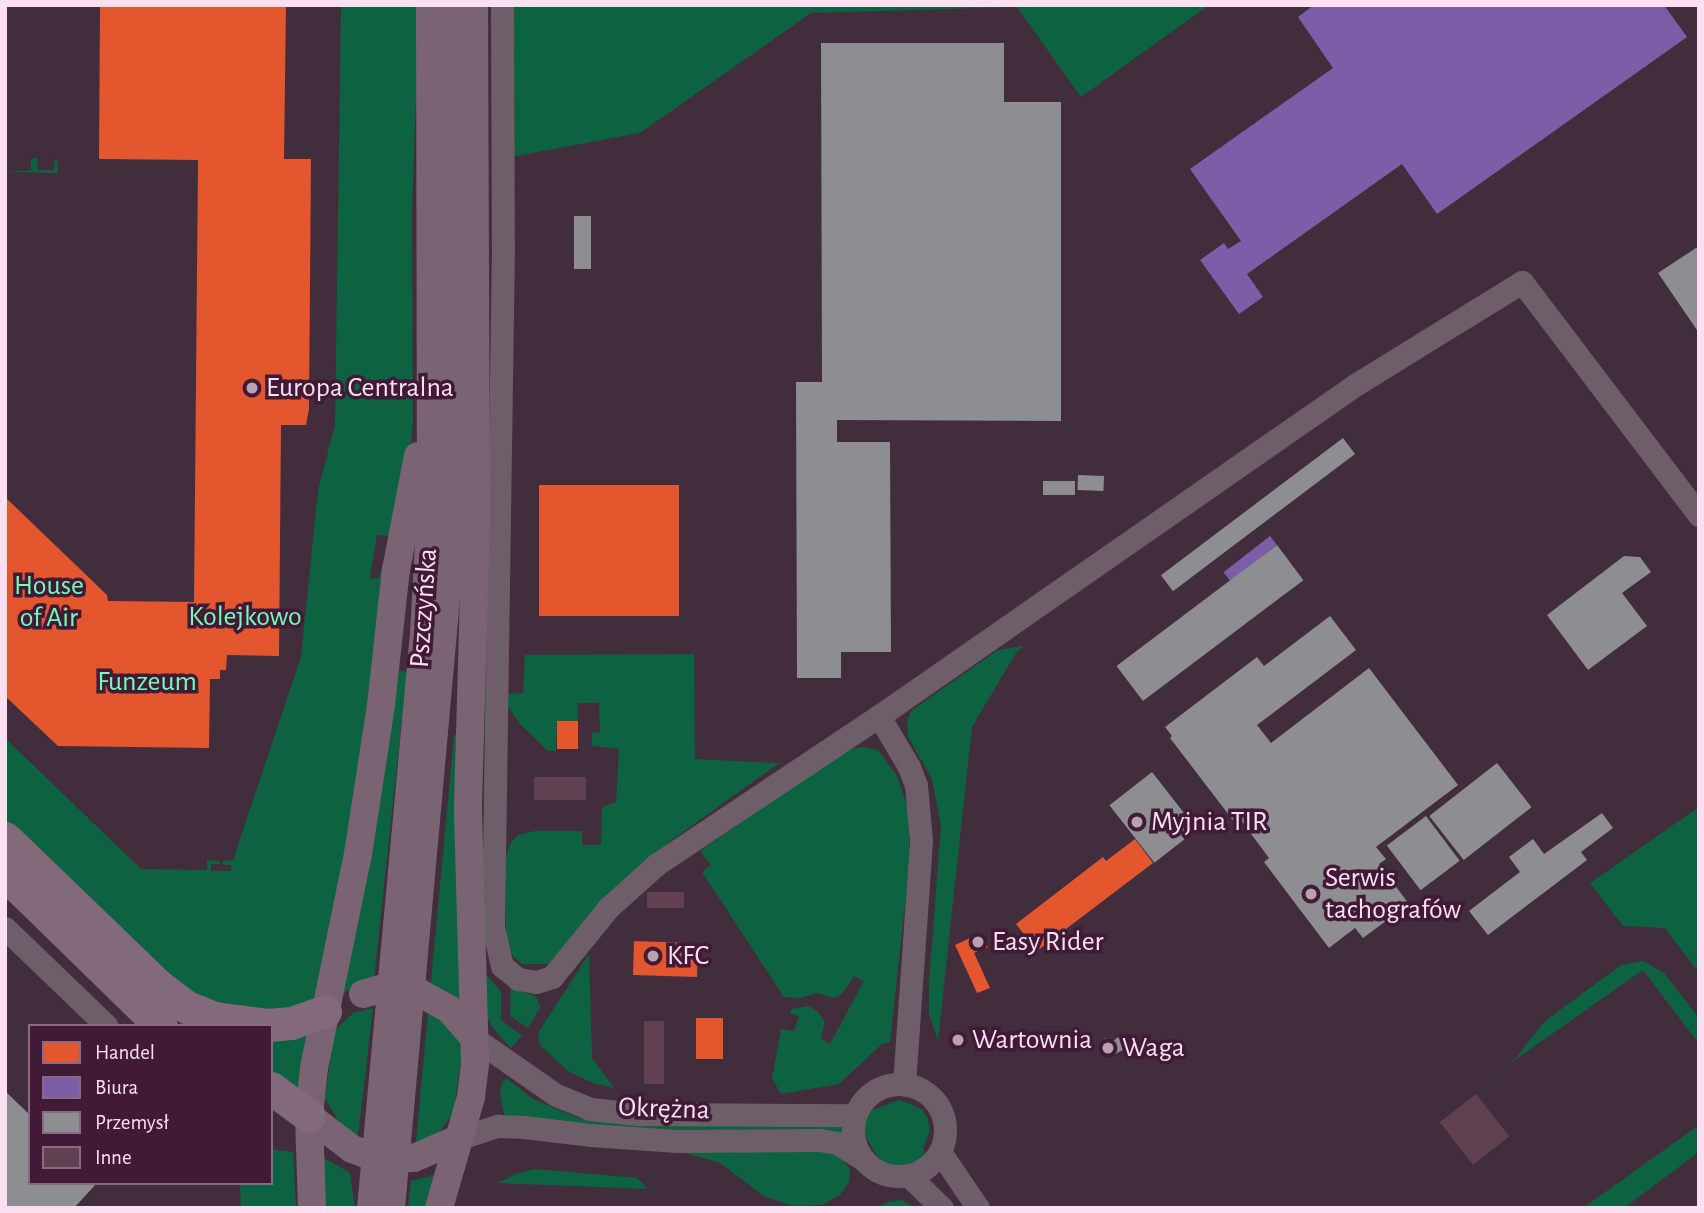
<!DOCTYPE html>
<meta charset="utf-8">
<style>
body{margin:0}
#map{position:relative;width:1704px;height:1213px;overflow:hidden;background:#422d3c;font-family:"Alegreya Sans",sans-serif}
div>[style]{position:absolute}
.green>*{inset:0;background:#0c6241}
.shops>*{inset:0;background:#e4572e;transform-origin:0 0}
.offices>*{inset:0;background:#7b5ea7;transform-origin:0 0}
.industry>*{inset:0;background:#8d8d92;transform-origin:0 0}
.building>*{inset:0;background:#614051;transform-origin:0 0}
.minor>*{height:23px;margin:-11.5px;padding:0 11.5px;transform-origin:11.5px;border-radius:11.5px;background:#6e5e69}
.minor>.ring{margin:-11.5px;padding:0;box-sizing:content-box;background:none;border:23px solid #6e5e69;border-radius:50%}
.major>*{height:28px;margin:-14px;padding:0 14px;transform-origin:14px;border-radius:14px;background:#7a6473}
.highway>*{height:33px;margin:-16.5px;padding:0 16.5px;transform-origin:16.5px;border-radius:16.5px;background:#82697b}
.major-bridge>*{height:28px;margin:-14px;padding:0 14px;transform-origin:14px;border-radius:14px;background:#7a6473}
.dots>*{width:19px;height:19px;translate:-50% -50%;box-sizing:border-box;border:4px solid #401a36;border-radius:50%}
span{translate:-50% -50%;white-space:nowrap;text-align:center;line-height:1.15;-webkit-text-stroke:7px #401a36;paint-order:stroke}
.poi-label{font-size:28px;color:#fae0f1}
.left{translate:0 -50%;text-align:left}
.park-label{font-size:28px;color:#73fdb8}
.street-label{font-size:28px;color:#fae0f1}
.frame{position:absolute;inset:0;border:7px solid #fae0f1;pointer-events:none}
.legend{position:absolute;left:28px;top:1024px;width:245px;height:161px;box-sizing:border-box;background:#401a36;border:2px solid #8a6981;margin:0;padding:9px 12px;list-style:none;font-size:21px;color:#fae0f1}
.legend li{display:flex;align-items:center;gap:14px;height:35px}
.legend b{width:35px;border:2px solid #8a6981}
</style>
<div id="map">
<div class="green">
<div style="clip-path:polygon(341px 5px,419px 5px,412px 215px,413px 420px,410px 456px,390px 536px,377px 535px,370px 578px,378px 579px,383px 564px,364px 757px,314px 1000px,268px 1016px,191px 995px,5px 822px,5px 738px,141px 869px,207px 870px,207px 860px,220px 861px,220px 864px,211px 864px,211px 871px,230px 871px,232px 865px,223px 865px,223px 861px,233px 860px,301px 657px,318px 490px,335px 425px)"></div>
<div style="clip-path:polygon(509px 5px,1209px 5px,1081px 97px,1017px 7px,811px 13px,640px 133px,505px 158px)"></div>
<div style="clip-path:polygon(37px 158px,38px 170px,54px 170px,54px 159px,57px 160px,58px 173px,5px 172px,31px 170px,31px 159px)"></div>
<div style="clip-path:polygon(1023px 646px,1016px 653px,972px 727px,938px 1041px,929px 1014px,929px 982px,941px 826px,932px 779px,908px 737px,907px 721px,912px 710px,998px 650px)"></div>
<div style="clip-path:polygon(694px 654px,695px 759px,779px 763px,668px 843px,548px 964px,522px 964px,513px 956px,506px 940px,505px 861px,510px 844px,518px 835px,535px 831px,582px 831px,582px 845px,601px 845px,602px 807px,616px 802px,619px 749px,592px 746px,592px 733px,600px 732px,599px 703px,578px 703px,578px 721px,557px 721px,556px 751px,548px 751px,519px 723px,508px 706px,506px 694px,523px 693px,525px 655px)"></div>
<div style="clip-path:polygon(397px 670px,407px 672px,374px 979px,341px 994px)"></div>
<div style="clip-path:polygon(460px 734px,461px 1005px,431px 983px,454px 735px)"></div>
<div style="clip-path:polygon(864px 747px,878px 750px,897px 776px,909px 811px,909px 868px,890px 1042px,882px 1044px,839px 1084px,781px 1094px,772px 1078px,781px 1029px,794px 1031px,799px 1016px,790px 1013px,791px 1009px,809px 1006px,819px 1013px,825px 1022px,821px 1039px,830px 1044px,864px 981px,854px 976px,842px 994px,833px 998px,817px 993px,800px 998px,784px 997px,702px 872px,711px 865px,700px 851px,848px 749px)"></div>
<div style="clip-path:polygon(1699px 807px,1699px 973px,1665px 928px,1623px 926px,1590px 883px)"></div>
<div style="clip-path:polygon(589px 954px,592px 1058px,614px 1088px,593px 1083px,568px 1071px,540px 1045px,538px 1033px)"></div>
<div style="clip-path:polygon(1643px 961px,1664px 973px,1699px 1018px,1699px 1044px,1643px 970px,1478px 1086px,1515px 1059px,1544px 1022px,1621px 965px)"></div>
<div style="clip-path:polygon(483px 971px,501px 992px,501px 1020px,522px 1036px,511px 1048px,493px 1028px,486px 1014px)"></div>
<div style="clip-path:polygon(511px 988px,535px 996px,539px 1003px,540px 1008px,528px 1028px,510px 1016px)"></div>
<div style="clip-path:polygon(373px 1008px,358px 1137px,340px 1123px,325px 1099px,334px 1031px,353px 1013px)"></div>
<div style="clip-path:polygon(428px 1012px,438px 1016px,458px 1037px,462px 1052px,454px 1112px,438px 1134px,416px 1142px)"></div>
<div style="clip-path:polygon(307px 1030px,299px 1093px,271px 1074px,271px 1037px)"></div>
<div style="clip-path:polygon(506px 1078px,533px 1099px,578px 1118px,844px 1125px,844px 1133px,622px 1129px,505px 1118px,500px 1095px,502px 1083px)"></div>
<div style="clip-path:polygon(899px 1100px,922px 1109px,928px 1119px,930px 1131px,923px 1148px,926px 1157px,919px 1163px,895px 1167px,883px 1162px,876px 1154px,860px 1127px,870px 1111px)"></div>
<div style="clip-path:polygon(1699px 1125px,1699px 1152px,1624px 1208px,1583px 1208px)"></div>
<div style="clip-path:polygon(271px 1149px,293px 1152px,296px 1208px,241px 1208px,240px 1183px,271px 1183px)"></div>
<div style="clip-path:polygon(825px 1149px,842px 1159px,850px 1169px,849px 1182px,840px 1195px,822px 1205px,793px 1206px,764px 1196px,720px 1163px,686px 1153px,685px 1150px)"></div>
<div style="clip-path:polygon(321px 1156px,350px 1173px,355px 1208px,323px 1208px)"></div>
<div style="clip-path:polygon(535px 1169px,637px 1178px,648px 1189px,498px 1183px,515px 1174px)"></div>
<div style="clip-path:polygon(438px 1174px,429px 1208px,408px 1208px,411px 1181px)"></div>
<div style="clip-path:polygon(901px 1200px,916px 1208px,877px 1208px,888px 1202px)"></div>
</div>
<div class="shops">
<div style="clip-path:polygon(100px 5px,286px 5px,284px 159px,311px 159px,309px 409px,306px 425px,281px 425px,279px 656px,227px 655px,226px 670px,220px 670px,220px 679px,210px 679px,209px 748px,58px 746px,5px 696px,5px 497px,107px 595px,108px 601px,194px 602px,198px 160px,99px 159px)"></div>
<div style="left:539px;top:485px;width:140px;height:131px"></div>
<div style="left:557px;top:721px;width:21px;height:28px"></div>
<div style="clip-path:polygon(1135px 839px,1153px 863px,1037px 951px,1016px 924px,1103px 857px,1106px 861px)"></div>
<div style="clip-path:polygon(981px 933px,988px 947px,974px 953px,990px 988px,977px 993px,955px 945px)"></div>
<div style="clip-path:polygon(634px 941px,690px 943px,690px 947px,698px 948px,697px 977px,633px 975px)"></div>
<div style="left:696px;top:1018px;width:27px;height:41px"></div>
</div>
<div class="offices">
<div style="clip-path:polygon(1314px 5px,1664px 5px,1687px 37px,1437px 214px,1402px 164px,1247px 274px,1263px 297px,1239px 314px,1200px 260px,1224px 243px,1228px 249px,1241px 241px,1190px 169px,1333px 68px,1298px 17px)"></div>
<div style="left:1270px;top:536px;width:11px;height:59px;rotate:52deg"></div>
</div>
<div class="industry">
<div style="clip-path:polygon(821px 43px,1004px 43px,1004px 102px,1061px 102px,1061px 421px,837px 420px,837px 442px,890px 442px,891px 652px,841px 652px,841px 678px,797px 678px,796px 382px,822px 382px)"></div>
<div style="left:574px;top:216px;width:17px;height:53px"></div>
<div style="clip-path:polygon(1699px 246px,1699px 333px,1658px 273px)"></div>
<div style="left:1343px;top:438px;width:20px;height:228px;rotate:53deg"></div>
<div style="left:1078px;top:475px;width:26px;height:15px;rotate:2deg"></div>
<div style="left:1043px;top:481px;width:32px;height:14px"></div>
<div style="left:1277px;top:545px;width:44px;height:201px;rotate:53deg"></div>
<div style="clip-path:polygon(1624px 556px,1640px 557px,1651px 572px,1622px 593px,1647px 626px,1588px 670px,1547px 615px)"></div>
<div style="clip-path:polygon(1330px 616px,1356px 650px,1257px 725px,1271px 743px,1369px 668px,1458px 785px,1376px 847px,1386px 859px,1379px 864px,1409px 904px,1363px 938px,1355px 928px,1329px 948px,1264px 862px,1269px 858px,1240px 819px,1235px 823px,1170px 738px,1172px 736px,1165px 727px,1257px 657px,1264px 666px)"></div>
<div style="left:1497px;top:763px;width:56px;height:86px;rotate:52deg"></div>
<div style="left:1152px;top:772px;width:73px;height:54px;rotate:52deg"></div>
<div style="clip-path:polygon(1602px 813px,1613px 828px,1581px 852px,1587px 860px,1488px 935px,1469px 911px,1520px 872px,1509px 857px,1533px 839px,1544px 854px)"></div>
<div style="left:1426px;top:816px;width:56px;height:49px;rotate:53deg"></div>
<div style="left:958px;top:1032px;width:13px;height:10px;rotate:51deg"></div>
<div style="clip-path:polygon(1120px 1036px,1128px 1047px,1110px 1057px,1100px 1043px,1106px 1038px,1110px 1043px)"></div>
<div style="clip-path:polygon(5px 1091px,30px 1115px,30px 1183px,97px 1183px,74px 1208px,5px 1208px)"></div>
</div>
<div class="building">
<div style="left:534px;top:777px;width:52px;height:23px"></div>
<div style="left:647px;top:892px;width:37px;height:16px"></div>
<div style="left:644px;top:1021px;width:20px;height:63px"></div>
<div style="left:1476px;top:1094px;width:54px;height:46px;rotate:52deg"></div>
</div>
<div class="minor">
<div style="left:502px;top:5px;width:240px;rotate:89.8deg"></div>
<div style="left:503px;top:245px;width:682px;rotate:90.84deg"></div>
<div style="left:493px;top:927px;width:40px;rotate:77deg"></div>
<div style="left:502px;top:966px;width:21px;rotate:39deg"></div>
<div style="left:518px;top:979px;width:18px;rotate:9deg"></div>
<div style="left:536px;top:982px;width:17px;rotate:-17deg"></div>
<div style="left:552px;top:977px;width:89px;rotate:-50.9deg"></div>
<div style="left:608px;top:908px;width:66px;rotate:-41.9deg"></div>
<div style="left:657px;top:864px;width:267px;rotate:-33.7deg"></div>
<div style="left:879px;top:716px;width:580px;rotate:-34.81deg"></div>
<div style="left:1355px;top:385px;width:196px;rotate:-31.7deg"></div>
<div style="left:1522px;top:282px;width:293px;rotate:52.8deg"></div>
<div style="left:879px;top:716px;width:59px;rotate:59.5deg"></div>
<div style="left:909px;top:767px;width:19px;rotate:69deg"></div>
<div style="left:916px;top:785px;width:56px;rotate:84.9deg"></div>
<div style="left:921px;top:841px;width:244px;rotate:94deg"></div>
<div style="left:5px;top:928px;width:141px;rotate:43.9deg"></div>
<div style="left:474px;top:1038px;width:100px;rotate:34.8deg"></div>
<div style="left:556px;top:1095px;width:37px;rotate:22deg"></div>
<div style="left:590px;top:1109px;width:47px;rotate:6.1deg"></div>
<div style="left:637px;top:1114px;width:218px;rotate:0.3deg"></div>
<div class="ring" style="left:853px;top:1084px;width:69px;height:69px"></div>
<div style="left:460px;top:1138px;width:40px;rotate:-18deg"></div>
<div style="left:498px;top:1126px;width:26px;rotate:2deg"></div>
<div style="left:524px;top:1127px;width:66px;rotate:6.9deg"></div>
<div style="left:590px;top:1135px;width:87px;rotate:3.9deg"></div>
<div style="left:677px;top:1141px;width:142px;rotate:-0.4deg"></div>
<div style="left:819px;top:1140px;width:18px;rotate:9deg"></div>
<div style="left:837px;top:1143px;width:31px;rotate:32deg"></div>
<div style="left:940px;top:1152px;width:68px;rotate:55.8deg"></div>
<div style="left:908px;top:1175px;width:47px;rotate:44.1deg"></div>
</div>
<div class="major">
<div style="left:420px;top:993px;width:33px;rotate:29deg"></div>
<div style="left:449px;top:1009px;width:38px;rotate:49deg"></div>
<div style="left:309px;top:1116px;width:54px;rotate:37.5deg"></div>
<div style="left:414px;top:1158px;width:50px;rotate:-23.5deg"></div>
<div style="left:312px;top:1208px;width:92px;rotate:-91.9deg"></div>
<div style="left:309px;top:1116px;width:48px;rotate:-84.1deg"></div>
<div style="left:314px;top:1068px;width:218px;rotate:-78.4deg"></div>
<div style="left:358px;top:854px;width:151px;rotate:-81.2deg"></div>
<div style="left:381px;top:705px;width:136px;rotate:-83.7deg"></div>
<div style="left:396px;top:570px;width:116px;rotate:-79.1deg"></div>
<div style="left:371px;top:1208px;width:577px;rotate:-84.73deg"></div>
<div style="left:424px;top:633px;width:124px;rotate:-86.8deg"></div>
<div style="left:431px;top:509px;width:504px;rotate:-90.11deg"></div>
<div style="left:391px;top:1208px;width:645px;rotate:-84.84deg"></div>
<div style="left:449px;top:566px;width:202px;rotate:-88.9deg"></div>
<div style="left:453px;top:364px;width:359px;rotate:-90.3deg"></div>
<div style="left:439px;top:1208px;width:116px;rotate:-73.9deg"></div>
<div style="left:471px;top:1097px;width:35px;rotate:-83deg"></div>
<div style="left:475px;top:1062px;width:256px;rotate:-91.6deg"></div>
<div style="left:468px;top:806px;width:284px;rotate:-88.4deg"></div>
<div style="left:476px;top:522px;width:517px;rotate:-90.22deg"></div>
</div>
<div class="highway">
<div style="left:5px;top:838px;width:215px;rotate:43.9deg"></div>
<div style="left:160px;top:987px;width:34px;rotate:37deg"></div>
<div style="left:187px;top:1007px;width:29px;rotate:22deg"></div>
<div style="left:214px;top:1018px;width:54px;rotate:7.4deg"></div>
<div style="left:268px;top:1025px;width:23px;rotate:-5deg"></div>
<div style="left:291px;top:1023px;width:36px;rotate:-19deg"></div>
<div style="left:5px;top:874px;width:218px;rotate:44.3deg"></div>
<div style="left:271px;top:1088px;width:47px;rotate:36.4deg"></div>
</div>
<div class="major-bridge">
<div style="left:363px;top:994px;width:19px;rotate:-16deg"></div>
<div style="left:381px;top:989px;width:39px;rotate:6deg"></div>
<div style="left:352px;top:1149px;width:33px;rotate:20deg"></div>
<div style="left:383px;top:1160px;width:31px;rotate:-4deg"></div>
</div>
<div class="dots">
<div style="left:252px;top:388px;background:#baa1b2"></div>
<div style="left:1137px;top:822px;background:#baa1b2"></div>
<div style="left:1311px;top:894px;background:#baa1b2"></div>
<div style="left:978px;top:942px;background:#baa1b2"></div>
<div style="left:653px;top:956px;background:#baa1b2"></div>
<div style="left:958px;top:1040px;background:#baa1b2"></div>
<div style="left:1108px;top:1048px;background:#baa1b2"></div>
</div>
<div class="poi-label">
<span class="left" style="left:266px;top:388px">Europa Centralna</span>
<span class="left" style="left:1151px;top:822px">Myjnia TIR</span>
<span class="left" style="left:1325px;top:894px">Serwis<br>tachografów</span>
<span class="left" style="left:992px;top:942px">Easy Rider</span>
<span class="left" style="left:667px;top:956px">KFC</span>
<span class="left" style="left:972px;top:1040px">Wartownia</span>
<span class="left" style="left:1122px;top:1048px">Waga</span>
</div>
<div class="park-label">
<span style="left:49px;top:602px">House<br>of Air</span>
<span style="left:245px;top:617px">Kolejkowo</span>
<span style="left:147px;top:682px">Funzeum</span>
</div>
<div class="street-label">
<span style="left:424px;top:608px;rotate:-86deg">Pszczyńska</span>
<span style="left:664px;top:1109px;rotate:2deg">Okrężna</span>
</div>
<div class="frame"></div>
<ul class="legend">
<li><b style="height:19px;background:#e4572e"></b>Handel</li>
<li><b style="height:19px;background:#7b5ea7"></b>Biura</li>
<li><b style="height:19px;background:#8d8d92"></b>Przemysł</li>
<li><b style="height:19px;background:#614051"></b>Inne</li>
</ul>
</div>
